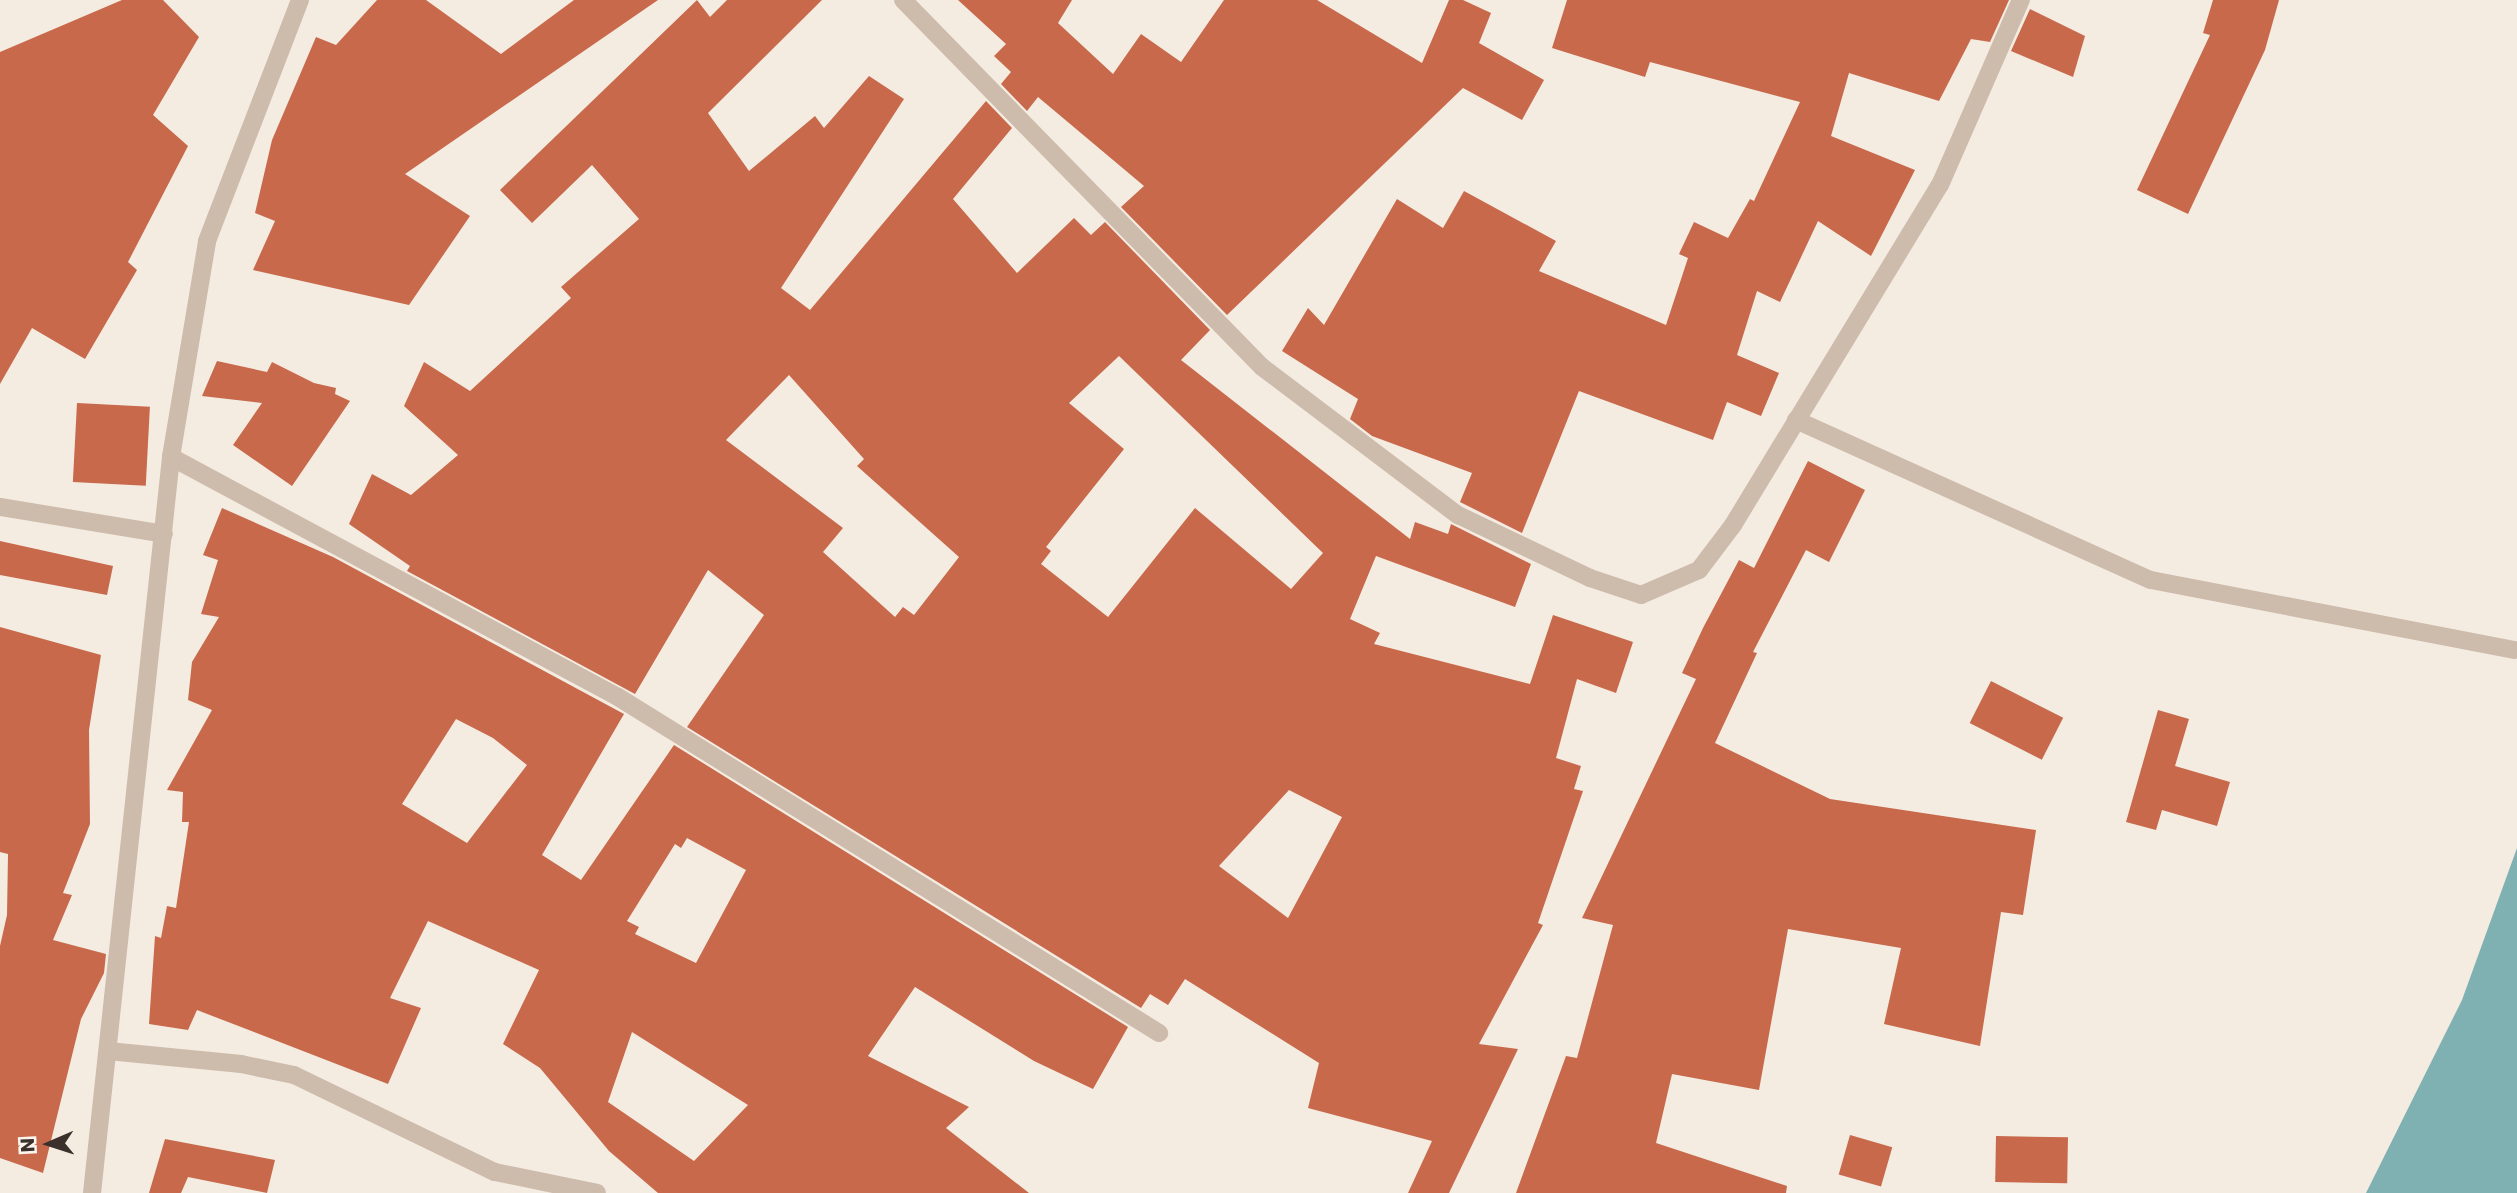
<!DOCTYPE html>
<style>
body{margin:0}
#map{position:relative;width:2517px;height:1193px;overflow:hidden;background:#f4ebe1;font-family:Poppins,sans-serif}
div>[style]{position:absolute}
.water>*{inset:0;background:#7fb0b2}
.building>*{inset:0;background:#c8694b;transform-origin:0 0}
.street>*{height:18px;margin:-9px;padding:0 9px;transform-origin:9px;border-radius:9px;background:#cdbbac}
span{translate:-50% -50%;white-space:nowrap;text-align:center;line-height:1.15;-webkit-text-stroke:7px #fbf5ee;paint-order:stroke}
.north{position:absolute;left:14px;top:1109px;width:70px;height:70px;-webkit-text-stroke:5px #fbf5ee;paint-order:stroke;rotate:267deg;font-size:19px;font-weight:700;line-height:28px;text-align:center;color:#3b302b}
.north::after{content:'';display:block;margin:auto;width:24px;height:32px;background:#3b302b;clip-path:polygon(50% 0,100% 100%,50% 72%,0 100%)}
</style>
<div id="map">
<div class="water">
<div style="clip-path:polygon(2517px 848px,2517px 1193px,2366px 1193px,2462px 1000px)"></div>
</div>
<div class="building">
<div style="clip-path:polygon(122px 0,163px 0,199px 37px,153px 115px,188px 146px,128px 262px,137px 270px,85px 359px,32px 328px,0 384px,0 52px)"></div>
<div style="clip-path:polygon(377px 0,426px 0,501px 54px,574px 0,658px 0,405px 174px,470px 216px,409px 305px,253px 270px,275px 221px,255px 213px,272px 140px,316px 37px,336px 45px)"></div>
<div style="clip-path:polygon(evenodd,697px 0,710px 17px,727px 0,822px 0,708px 113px,749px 171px,815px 116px,824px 128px,869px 76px,904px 99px,781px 288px,810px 310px,986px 101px,1012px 128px,953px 199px,1017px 273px,1074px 218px,1091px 235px,1105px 222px,1210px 330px,1181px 360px,1410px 539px,1415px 522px,1448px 534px,1451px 524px,1531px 564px,1515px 607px,1376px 556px,1350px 619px,1380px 633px,1374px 644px,1530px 684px,1553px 615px,1633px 642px,1616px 693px,1577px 679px,1556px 758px,1581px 766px,1574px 789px,1583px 791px,1538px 923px,1543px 925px,1479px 1044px,1518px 1049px,1449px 1193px,1408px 1193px,1432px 1141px,1308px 1108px,1319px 1063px,1185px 979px,1168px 1005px,1150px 994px,1141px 1008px,687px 727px,764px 615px,708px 570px,635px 694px,407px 571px,410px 566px,349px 524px,372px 474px,411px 495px,458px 455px,404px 406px,424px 362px,470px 391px,571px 298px,561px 287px,639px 219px,592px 165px,532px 223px,500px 190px,697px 0,1119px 356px,1323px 553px,1291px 589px,1195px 508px,1108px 617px,1041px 564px,1051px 551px,1046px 547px,1124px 449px,1069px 403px,1119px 356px,697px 0,789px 375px,864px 459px,857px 466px,959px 557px,914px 615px,903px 607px,895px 617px,823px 552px,843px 528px,726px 440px,789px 375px,697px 0,1289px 790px,1342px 817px,1288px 918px,1219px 866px,1289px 790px)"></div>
<div style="clip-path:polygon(958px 0,1072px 0,1058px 23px,1113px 74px,1141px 34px,1181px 62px,1224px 0,1317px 0,1422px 63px,1449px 0,1463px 0,1491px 13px,1479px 43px,1544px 80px,1522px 120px,1463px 88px,1227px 315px,1121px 207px,1144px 186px,1038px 97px,1027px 111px,1001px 84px,1011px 72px,994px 56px,1006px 44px)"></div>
<div style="clip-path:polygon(1567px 0,2009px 0,1990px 42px,1971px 39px,1939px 101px,1849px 73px,1831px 136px,1915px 170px,1871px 256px,1818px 221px,1780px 302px,1757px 291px,1737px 355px,1779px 373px,1761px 416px,1727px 402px,1713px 440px,1579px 391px,1522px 533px,1460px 502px,1472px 473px,1372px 436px,1350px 419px,1358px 399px,1282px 351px,1308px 308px,1324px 325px,1397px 199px,1443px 228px,1464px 191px,1556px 241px,1539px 271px,1666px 325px,1688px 258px,1679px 254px,1694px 222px,1728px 238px,1750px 199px,1754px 201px,1800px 102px,1650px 62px,1645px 77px,1552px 48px)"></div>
<div style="clip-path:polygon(2213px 0,2279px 0,2265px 50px,2188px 214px,2137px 190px,2210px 35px,2203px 33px)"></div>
<div style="clip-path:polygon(2030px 9px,2085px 36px,2073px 77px,2011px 51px)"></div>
<div style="clip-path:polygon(217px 361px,267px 372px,272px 362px,314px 383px,336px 388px,335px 394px,350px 401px,292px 486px,233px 445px,262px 403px,202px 396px)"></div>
<div style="left:77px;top:403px;width:73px;height:79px;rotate:3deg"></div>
<div style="clip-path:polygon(1808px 461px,1865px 490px,1829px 562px,1806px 550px,1753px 652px,1757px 653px,1715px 743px,1830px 799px,2036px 830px,2023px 915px,2001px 912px,1980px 1046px,1884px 1024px,1901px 948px,1788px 929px,1759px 1090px,1672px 1074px,1656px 1143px,1787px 1186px,1786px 1193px,1516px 1193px,1566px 1056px,1577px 1058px,1613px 925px,1582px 918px,1696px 679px,1682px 673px,1703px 628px,1739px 560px,1754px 568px)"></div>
<div style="clip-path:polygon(evenodd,222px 508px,333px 557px,624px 714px,542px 855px,581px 880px,674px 745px,1128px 1027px,1093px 1089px,1034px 1061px,915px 987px,868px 1056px,969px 1107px,946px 1128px,1029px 1193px,658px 1193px,609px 1151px,540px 1068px,503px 1044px,539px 970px,428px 921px,390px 998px,421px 1008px,388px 1084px,197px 1010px,188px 1030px,149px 1024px,155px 936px,161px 938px,167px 906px,176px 908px,189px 822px,182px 822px,183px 792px,167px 790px,212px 710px,188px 700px,192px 662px,219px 617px,201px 614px,218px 560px,203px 555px,222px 508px,456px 719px,493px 738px,527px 765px,467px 843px,402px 804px,456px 719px,222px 508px,687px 838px,746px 870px,696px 963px,635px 934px,639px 927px,627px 921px,675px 844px,681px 848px,687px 838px,222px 508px,632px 1032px,748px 1105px,694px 1161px,608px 1102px,632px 1032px)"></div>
<div style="clip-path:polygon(0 541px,113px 566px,107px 595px,0 575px)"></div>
<div style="clip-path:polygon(0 627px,101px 655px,89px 730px,90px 824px,63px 893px,72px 895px,53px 940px,106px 954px,104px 973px,81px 1019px,43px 1173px,0 1158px,0 946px,7px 915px,8px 854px,0 852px)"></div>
<div style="left:1991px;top:681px;width:81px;height:47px;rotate:27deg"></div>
<div style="clip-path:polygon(2158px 710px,2189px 719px,2175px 766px,2230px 782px,2217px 826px,2162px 810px,2156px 830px,2126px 822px)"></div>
<div style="left:1850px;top:1135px;width:44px;height:41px;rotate:16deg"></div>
<div style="left:1996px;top:1136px;width:72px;height:46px;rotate:1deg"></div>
<div style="clip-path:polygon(165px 1139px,275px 1160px,267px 1193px,188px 1177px,181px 1193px,149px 1193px)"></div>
</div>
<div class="street">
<div style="left:903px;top:0;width:513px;rotate:45.63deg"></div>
<div style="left:1262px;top:367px;width:246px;rotate:37.1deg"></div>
<div style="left:1458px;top:515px;width:146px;rotate:25.5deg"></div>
<div style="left:1590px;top:578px;width:54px;rotate:18.4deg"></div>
<div style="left:1641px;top:595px;width:63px;rotate:-23.3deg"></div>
<div style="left:1699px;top:570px;width:56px;rotate:-52.9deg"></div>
<div style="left:1733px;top:525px;width:398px;rotate:-58.7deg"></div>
<div style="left:1940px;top:185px;width:202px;rotate:-66.4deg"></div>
<div style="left:1796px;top:420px;width:389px;rotate:24.3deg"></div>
<div style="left:2151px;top:580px;width:370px;rotate:10.9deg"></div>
<div style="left:171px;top:457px;width:507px;rotate:28.23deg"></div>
<div style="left:618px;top:697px;width:637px;rotate:31.84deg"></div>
<div style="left:0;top:507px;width:166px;rotate:9.3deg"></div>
<div style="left:108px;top:1051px;width:134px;rotate:5.6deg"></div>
<div style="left:241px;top:1064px;width:54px;rotate:11.7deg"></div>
<div style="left:294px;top:1075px;width:223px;rotate:25.8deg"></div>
<div style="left:495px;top:1172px;width:104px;rotate:11.6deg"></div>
<div style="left:92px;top:1193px;width:740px;rotate:-83.87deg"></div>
<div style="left:171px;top:457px;width:219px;rotate:-80.5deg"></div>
<div style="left:207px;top:241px;width:258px;rotate:-68.9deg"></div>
</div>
<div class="north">N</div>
</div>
